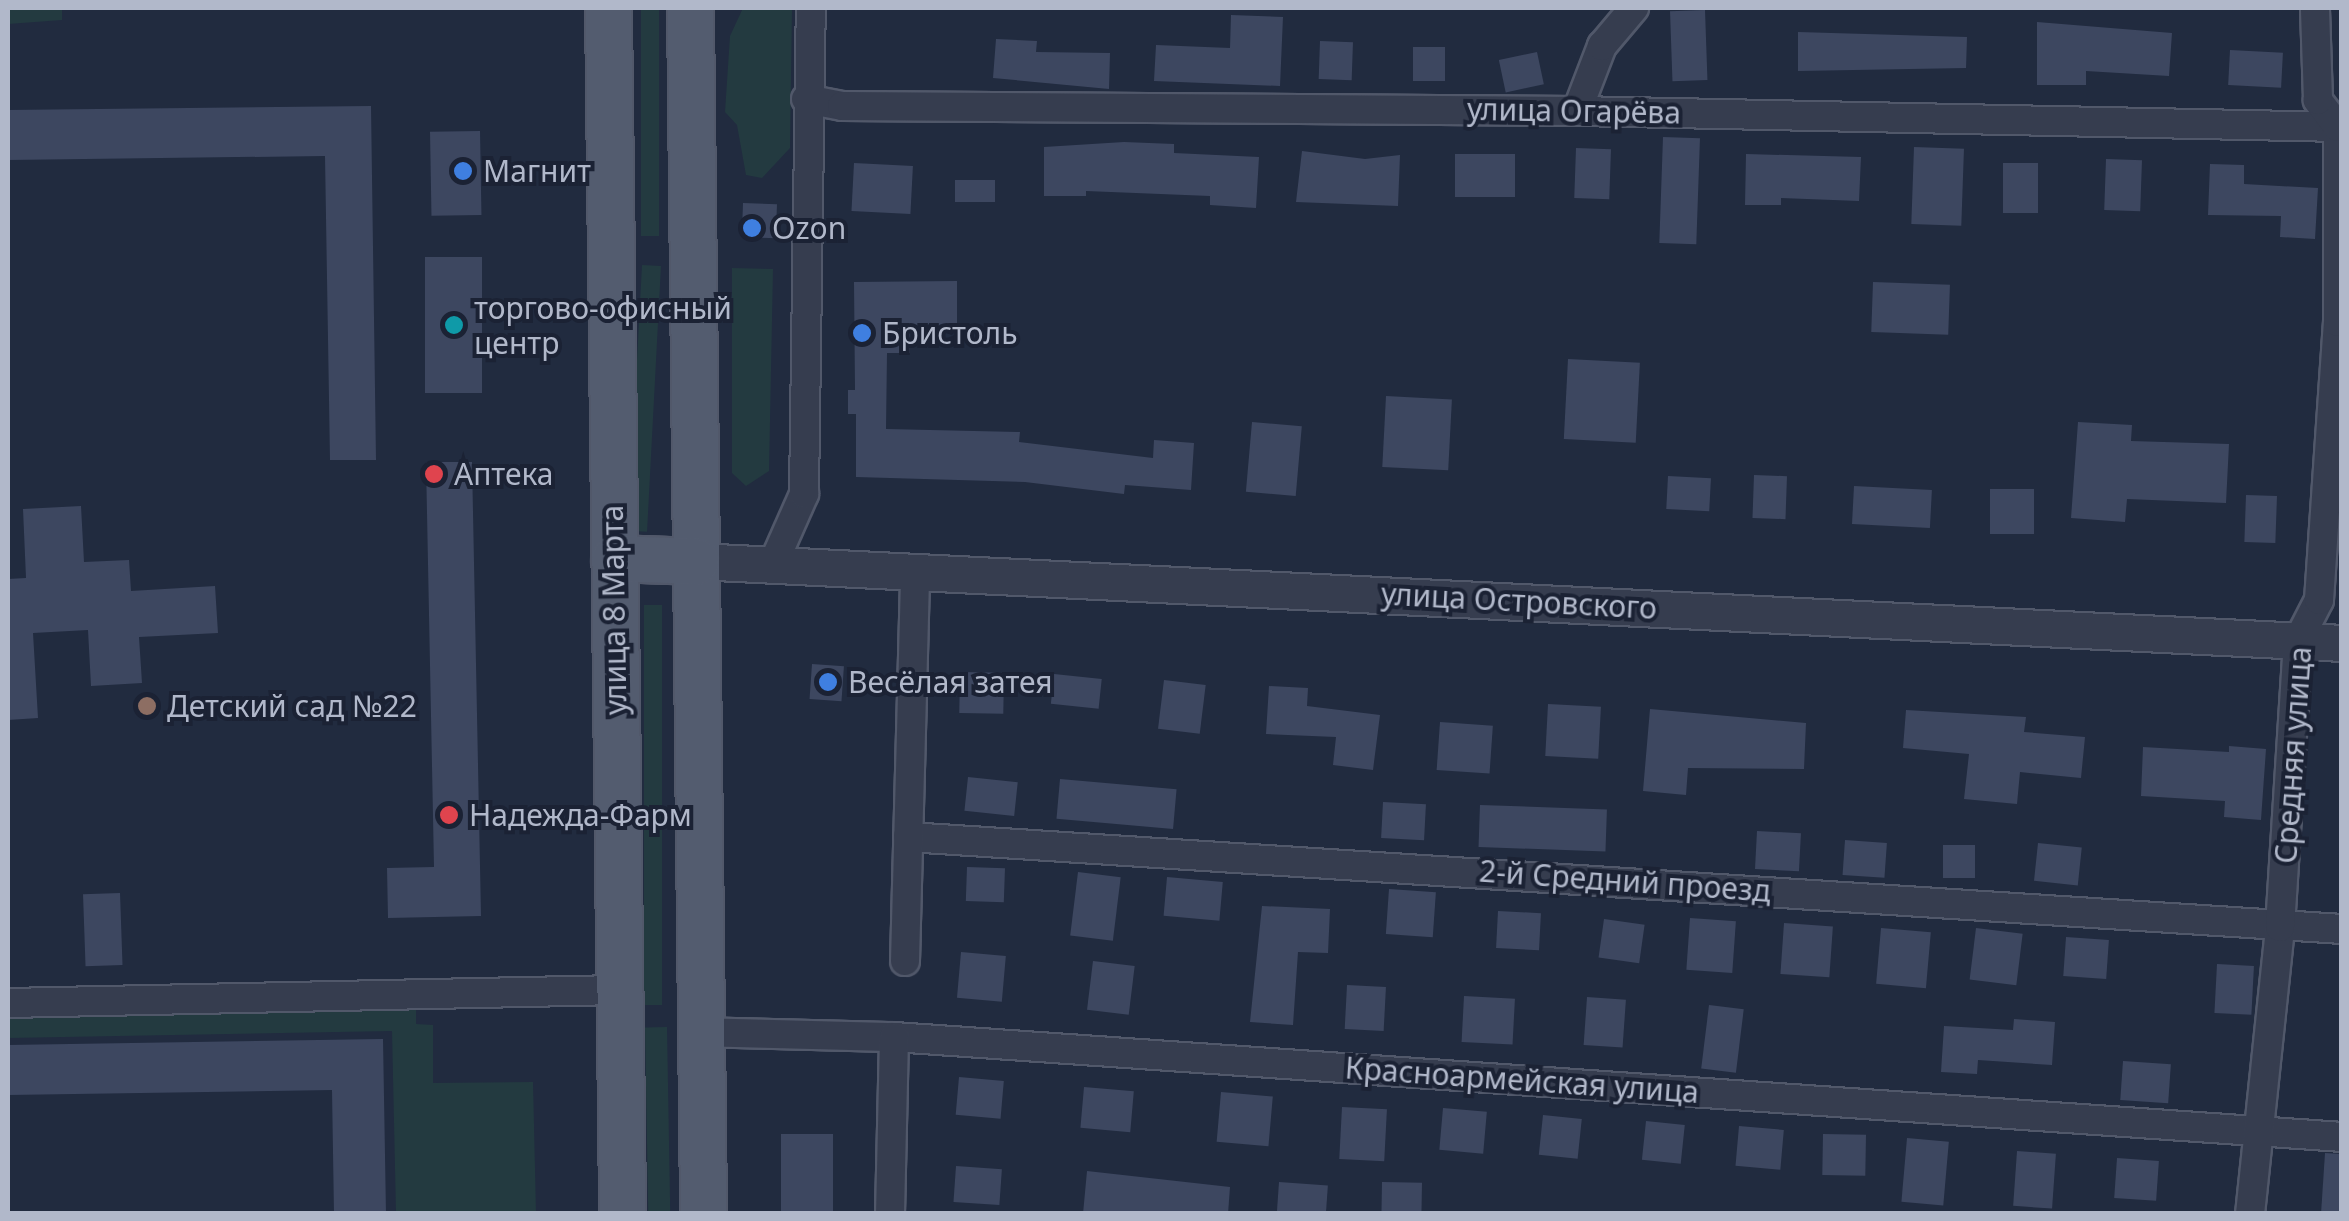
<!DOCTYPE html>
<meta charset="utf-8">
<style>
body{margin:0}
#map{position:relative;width:2349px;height:1221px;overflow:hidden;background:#212b3f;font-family:"Noto Sans",sans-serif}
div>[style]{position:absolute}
.green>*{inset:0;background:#233a40;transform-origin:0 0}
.building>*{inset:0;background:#3d4760;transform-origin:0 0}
.roads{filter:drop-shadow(2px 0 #51586a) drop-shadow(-2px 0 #51586a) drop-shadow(0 2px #51586a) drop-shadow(0 -2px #51586a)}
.minor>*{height:28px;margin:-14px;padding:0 14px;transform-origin:14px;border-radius:14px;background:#363d4f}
.tertiary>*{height:35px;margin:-17.5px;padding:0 17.5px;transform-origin:17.5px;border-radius:17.5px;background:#363d4f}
.primary>*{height:45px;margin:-22.5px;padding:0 22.5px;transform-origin:22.5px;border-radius:22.5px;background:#535c6f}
.dots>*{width:28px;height:28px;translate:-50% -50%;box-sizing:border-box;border:5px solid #1b2234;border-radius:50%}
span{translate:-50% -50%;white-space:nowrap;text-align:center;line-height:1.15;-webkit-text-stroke:8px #1b2234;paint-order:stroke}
.street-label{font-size:30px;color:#b1b8ca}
.poi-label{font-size:30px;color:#b1b8ca}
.left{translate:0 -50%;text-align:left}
.frame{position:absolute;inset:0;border:10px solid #b1b8ca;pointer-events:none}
</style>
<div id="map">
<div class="green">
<div style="clip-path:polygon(8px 8px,62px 8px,62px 20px,8px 24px)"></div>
<div style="left:641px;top:8px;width:18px;height:228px"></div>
<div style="clip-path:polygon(743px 8px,792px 8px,790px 148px,762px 178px,746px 175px,737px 125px,725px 112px,730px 36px)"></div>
<div style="left:642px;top:265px;width:19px;height:266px;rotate:3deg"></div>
<div style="clip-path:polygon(732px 268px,773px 269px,769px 471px,746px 486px,732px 473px)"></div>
<div style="left:644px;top:605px;width:18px;height:400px"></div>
<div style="clip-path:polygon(416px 1004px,416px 1024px,433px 1025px,433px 1083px,533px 1082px,536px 1213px,396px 1213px,392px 1031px,8px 1038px,8px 1015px)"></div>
<div style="left:667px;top:1027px;width:186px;height:22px;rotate:89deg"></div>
</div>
<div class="building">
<div style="left:1705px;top:10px;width:70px;height:35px;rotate:88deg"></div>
<div style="clip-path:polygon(1231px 15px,1283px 17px,1280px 86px,1154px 81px,1156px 45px,1230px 48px)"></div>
<div style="clip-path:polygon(2037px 22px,2172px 33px,2169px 76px,2086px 71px,2086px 85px,2037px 85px)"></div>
<div style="clip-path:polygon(1798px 32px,1967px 37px,1966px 68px,1798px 71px)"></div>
<div style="clip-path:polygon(996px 39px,1037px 41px,1036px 52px,1110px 53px,1109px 89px,993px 78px)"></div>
<div style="left:1320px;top:41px;width:33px;height:38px;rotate:2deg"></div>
<div style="left:1413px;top:47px;width:32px;height:34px"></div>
<div style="left:2230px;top:50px;width:53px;height:35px;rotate:3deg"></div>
<div style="left:1537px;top:52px;width:33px;height:39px;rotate:78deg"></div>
<div style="clip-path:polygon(371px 106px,376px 460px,330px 460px,325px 156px,8px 160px,8px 110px)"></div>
<div style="left:480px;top:131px;width:84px;height:50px;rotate:89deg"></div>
<div style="left:1663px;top:137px;width:37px;height:106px;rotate:2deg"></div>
<div style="clip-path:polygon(1124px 142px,1174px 144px,1174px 153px,1259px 157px,1256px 208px,1210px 205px,1210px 196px,1086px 191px,1086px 196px,1044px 196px,1044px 147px)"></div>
<div style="left:1914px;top:147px;width:50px;height:77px;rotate:2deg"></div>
<div style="left:1576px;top:148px;width:35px;height:50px;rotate:2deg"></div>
<div style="clip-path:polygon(1302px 151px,1365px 159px,1400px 155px,1398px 206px,1296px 202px)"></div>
<div style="left:1455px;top:154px;width:60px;height:43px"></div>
<div style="clip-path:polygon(1746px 154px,1861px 157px,1859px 201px,1781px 198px,1781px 205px,1745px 205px)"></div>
<div style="left:2106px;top:159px;width:36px;height:51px;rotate:2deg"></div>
<div style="left:854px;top:163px;width:59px;height:48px;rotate:3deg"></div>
<div style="left:2003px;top:163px;width:35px;height:50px"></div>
<div style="clip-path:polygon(2210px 164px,2244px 165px,2244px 184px,2318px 188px,2315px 239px,2280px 237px,2281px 216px,2208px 215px)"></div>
<div style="left:955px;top:180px;width:40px;height:22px"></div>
<div style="left:743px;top:203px;width:34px;height:34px;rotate:2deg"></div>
<div style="left:425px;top:257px;width:57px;height:136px"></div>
<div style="clip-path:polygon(957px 281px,957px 330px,910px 330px,910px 353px,887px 353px,886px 429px,1020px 432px,1019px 442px,1153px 458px,1154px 440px,1194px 443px,1191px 490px,1125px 485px,1124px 494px,1025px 482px,856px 477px,856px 414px,848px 414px,848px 390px,855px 390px,854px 282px)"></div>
<div style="left:1873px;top:282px;width:77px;height:50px;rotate:2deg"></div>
<div style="left:1568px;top:359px;width:72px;height:80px;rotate:3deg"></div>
<div style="left:1386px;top:396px;width:66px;height:71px;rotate:3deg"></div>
<div style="left:1252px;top:422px;width:50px;height:70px;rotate:5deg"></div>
<div style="clip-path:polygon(2078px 422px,2132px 425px,2131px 441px,2229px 444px,2226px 503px,2127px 499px,2125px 522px,2071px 518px)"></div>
<div style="clip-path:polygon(426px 462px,472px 462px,481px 916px,388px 918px,387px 868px,434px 867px)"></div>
<div style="left:1754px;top:475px;width:33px;height:43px;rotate:2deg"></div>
<div style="left:1668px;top:476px;width:43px;height:33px;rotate:3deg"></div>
<div style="left:1854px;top:486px;width:78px;height:38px;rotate:3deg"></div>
<div style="left:1990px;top:489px;width:44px;height:45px"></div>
<div style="left:2246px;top:495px;width:31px;height:47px;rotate:2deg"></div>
<div style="clip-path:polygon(81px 506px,84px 562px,129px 560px,131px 591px,215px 586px,218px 633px,139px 637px,142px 683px,91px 686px,88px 630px,33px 633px,38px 718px,8px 720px,8px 579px,26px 578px,23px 509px)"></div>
<div style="left:812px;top:664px;width:32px;height:35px;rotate:4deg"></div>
<div style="left:960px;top:672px;width:44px;height:41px;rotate:1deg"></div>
<div style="left:1054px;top:674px;width:48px;height:30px;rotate:6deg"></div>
<div style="left:1164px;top:680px;width:42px;height:49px;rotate:7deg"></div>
<div style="clip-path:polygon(1269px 686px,1308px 688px,1307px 706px,1380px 715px,1373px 770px,1333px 765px,1336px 737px,1266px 734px)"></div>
<div style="left:1548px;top:704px;width:53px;height:52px;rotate:3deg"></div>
<div style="clip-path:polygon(1650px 709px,1806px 723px,1804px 769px,1688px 768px,1686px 795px,1643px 791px)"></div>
<div style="clip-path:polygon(1906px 710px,2026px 717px,2024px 732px,2085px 737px,2081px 778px,2020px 772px,2017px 804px,1964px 799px,1969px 754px,1903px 748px)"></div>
<div style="left:1440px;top:722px;width:53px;height:48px;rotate:4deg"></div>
<div style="clip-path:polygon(2229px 746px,2266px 749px,2261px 820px,2224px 817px,2225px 801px,2141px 796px,2143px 747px,2229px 752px)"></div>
<div style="left:968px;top:777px;width:50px;height:34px;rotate:6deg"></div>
<div style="left:1060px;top:779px;width:117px;height:40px;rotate:5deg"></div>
<div style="left:1383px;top:802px;width:43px;height:36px;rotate:3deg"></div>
<div style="left:1480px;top:805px;width:127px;height:42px;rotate:2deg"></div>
<div style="left:1757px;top:831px;width:44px;height:38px;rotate:3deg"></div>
<div style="left:1845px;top:840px;width:42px;height:35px;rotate:4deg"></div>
<div style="left:2038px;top:843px;width:44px;height:38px;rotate:6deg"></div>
<div style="left:1943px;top:845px;width:32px;height:33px"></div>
<div style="left:967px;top:867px;width:38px;height:34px;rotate:2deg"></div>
<div style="left:1078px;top:872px;width:43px;height:64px;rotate:7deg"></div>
<div style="left:1167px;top:877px;width:56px;height:39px;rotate:5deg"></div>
<div style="left:1389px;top:889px;width:47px;height:45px;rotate:4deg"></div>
<div style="left:120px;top:893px;width:72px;height:37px;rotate:88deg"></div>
<div style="clip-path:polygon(1262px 906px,1330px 909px,1328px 953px,1298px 952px,1293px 1025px,1250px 1022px)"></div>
<div style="left:1498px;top:911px;width:43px;height:37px;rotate:3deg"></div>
<div style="left:1690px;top:918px;width:46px;height:52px;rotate:4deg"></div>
<div style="left:1604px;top:919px;width:41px;height:39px;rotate:8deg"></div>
<div style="left:1784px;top:923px;width:49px;height:51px;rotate:4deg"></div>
<div style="left:1881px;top:928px;width:50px;height:56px;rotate:5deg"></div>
<div style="left:1976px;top:928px;width:47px;height:52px;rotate:7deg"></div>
<div style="left:2066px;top:937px;width:43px;height:39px;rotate:4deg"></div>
<div style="left:961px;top:952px;width:45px;height:46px;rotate:5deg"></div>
<div style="left:1093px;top:961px;width:42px;height:49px;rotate:7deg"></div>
<div style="left:2217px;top:964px;width:37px;height:49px;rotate:3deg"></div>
<div style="left:1347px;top:985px;width:39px;height:44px;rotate:3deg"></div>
<div style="left:1464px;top:996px;width:51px;height:46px;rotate:3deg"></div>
<div style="left:1587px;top:997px;width:39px;height:48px;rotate:4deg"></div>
<div style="left:1709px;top:1005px;width:35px;height:64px;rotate:7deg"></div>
<div style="clip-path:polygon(2014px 1019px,2055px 1022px,2052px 1065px,1978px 1060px,1977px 1074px,1941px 1072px,1944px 1026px,2013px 1030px)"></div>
<div style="clip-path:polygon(383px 1039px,386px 1214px,334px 1214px,332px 1090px,8px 1095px,8px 1045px)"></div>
<div style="left:2123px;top:1061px;width:48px;height:39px;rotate:4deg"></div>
<div style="left:959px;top:1077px;width:45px;height:38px;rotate:5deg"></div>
<div style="left:1084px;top:1087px;width:50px;height:41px;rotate:5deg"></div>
<div style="left:1221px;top:1092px;width:52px;height:50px;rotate:5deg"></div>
<div style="left:1342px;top:1107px;width:45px;height:52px;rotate:3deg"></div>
<div style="left:1443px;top:1108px;width:44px;height:42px;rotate:5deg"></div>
<div style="left:1543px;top:1115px;width:39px;height:40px;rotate:6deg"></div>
<div style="left:1646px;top:1121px;width:39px;height:39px;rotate:6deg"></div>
<div style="left:1739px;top:1126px;width:45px;height:40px;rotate:5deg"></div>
<div style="left:781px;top:1134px;width:52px;height:80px"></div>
<div style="left:1823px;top:1134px;width:43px;height:41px;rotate:1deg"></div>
<div style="left:1907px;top:1138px;width:42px;height:64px;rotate:5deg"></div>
<div style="left:2017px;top:1151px;width:39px;height:55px;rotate:4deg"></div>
<div style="clip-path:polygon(2325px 1153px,2342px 1154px,2342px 1214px,2321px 1214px)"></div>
<div style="left:2117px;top:1158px;width:42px;height:40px;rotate:4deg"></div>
<div style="left:956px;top:1166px;width:46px;height:36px;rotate:4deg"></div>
<div style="clip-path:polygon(1087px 1171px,1230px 1187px,1228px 1214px,1083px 1214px)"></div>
<div style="left:1279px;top:1182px;width:49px;height:32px;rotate:4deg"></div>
<div style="left:1382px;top:1182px;width:40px;height:32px;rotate:1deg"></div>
</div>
<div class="roads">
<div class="minor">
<div style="left:806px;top:99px;width:37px;rotate:11deg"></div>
<div style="left:842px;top:106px;width:735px;rotate:0.39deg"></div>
<div style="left:1577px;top:111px;width:765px;rotate:1.2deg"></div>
<div style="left:1577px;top:111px;width:70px;rotate:-69deg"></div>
<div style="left:1602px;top:46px;width:50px;rotate:-49.9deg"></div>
<div style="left:773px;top:564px;width:77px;rotate:-66.1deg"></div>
<div style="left:804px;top:494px;width:486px;rotate:-89.2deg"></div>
<div style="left:908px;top:837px;width:1437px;rotate:3.67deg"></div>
<div style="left:905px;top:961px;width:391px;rotate:-88.5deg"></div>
<div style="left:8px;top:1003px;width:611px;rotate:-1.22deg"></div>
<div style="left:701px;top:1032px;width:193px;rotate:1.5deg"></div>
<div style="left:894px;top:1037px;width:1451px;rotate:3.95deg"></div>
<div style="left:890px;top:1214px;width:177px;rotate:-88.7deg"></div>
<div style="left:2250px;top:1214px;width:289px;rotate:-84deg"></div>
<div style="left:2280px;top:927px;width:287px;rotate:-86.4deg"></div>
<div style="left:2298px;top:641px;width:46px;rotate:-62.9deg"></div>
<div style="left:2319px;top:600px;width:279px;rotate:-86.1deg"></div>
<div style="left:2338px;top:322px;width:195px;rotate:-90deg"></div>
<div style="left:2338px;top:127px;width:34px;rotate:-127deg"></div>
<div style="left:2318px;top:100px;width:92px;rotate:-91.9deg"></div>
</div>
<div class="tertiary">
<div style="left:696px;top:561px;width:1648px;rotate:2.85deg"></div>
</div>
<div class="primary">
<div style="left:608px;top:8px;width:1206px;rotate:89.33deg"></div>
<div style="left:690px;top:8px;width:1206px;rotate:89.38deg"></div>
<div style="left:614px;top:558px;width:82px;rotate:2.1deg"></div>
</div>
</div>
<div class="dots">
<div style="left:463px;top:171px;background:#3f7fe0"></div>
<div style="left:752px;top:228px;background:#3f7fe0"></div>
<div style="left:454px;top:325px;background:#0f9aa8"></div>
<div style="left:862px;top:333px;background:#3f7fe0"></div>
<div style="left:434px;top:474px;background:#e0444e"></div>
<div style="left:828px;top:682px;background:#3f7fe0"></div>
<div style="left:147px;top:706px;background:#8d6e63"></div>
<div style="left:449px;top:815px;background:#e0444e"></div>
</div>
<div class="street-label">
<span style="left:1574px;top:111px;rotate:1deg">улица Огарёва</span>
<span style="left:1519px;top:601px;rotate:3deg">улица Островского</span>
<span style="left:614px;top:610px;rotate:-91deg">улица 8 Марта</span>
<span style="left:2293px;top:755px;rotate:-86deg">Средняя улица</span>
<span style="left:1625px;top:881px;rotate:4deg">2-й Средний проезд</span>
<span style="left:1522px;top:1080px;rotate:4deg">Красноармейская улица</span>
</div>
<div class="poi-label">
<span class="left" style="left:483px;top:171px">Магнит</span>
<span class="left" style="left:772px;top:228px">Ozon</span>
<span class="left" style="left:474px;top:325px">торгово-офисный<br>центр</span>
<span class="left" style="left:882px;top:333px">Бристоль</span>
<span class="left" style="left:454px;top:474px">Аптека</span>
<span class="left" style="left:848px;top:682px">Весёлая затея</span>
<span class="left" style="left:167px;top:706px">Детский сад №22</span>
<span class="left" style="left:469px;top:815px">Надежда-Фарм</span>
</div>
<div class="frame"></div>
</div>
